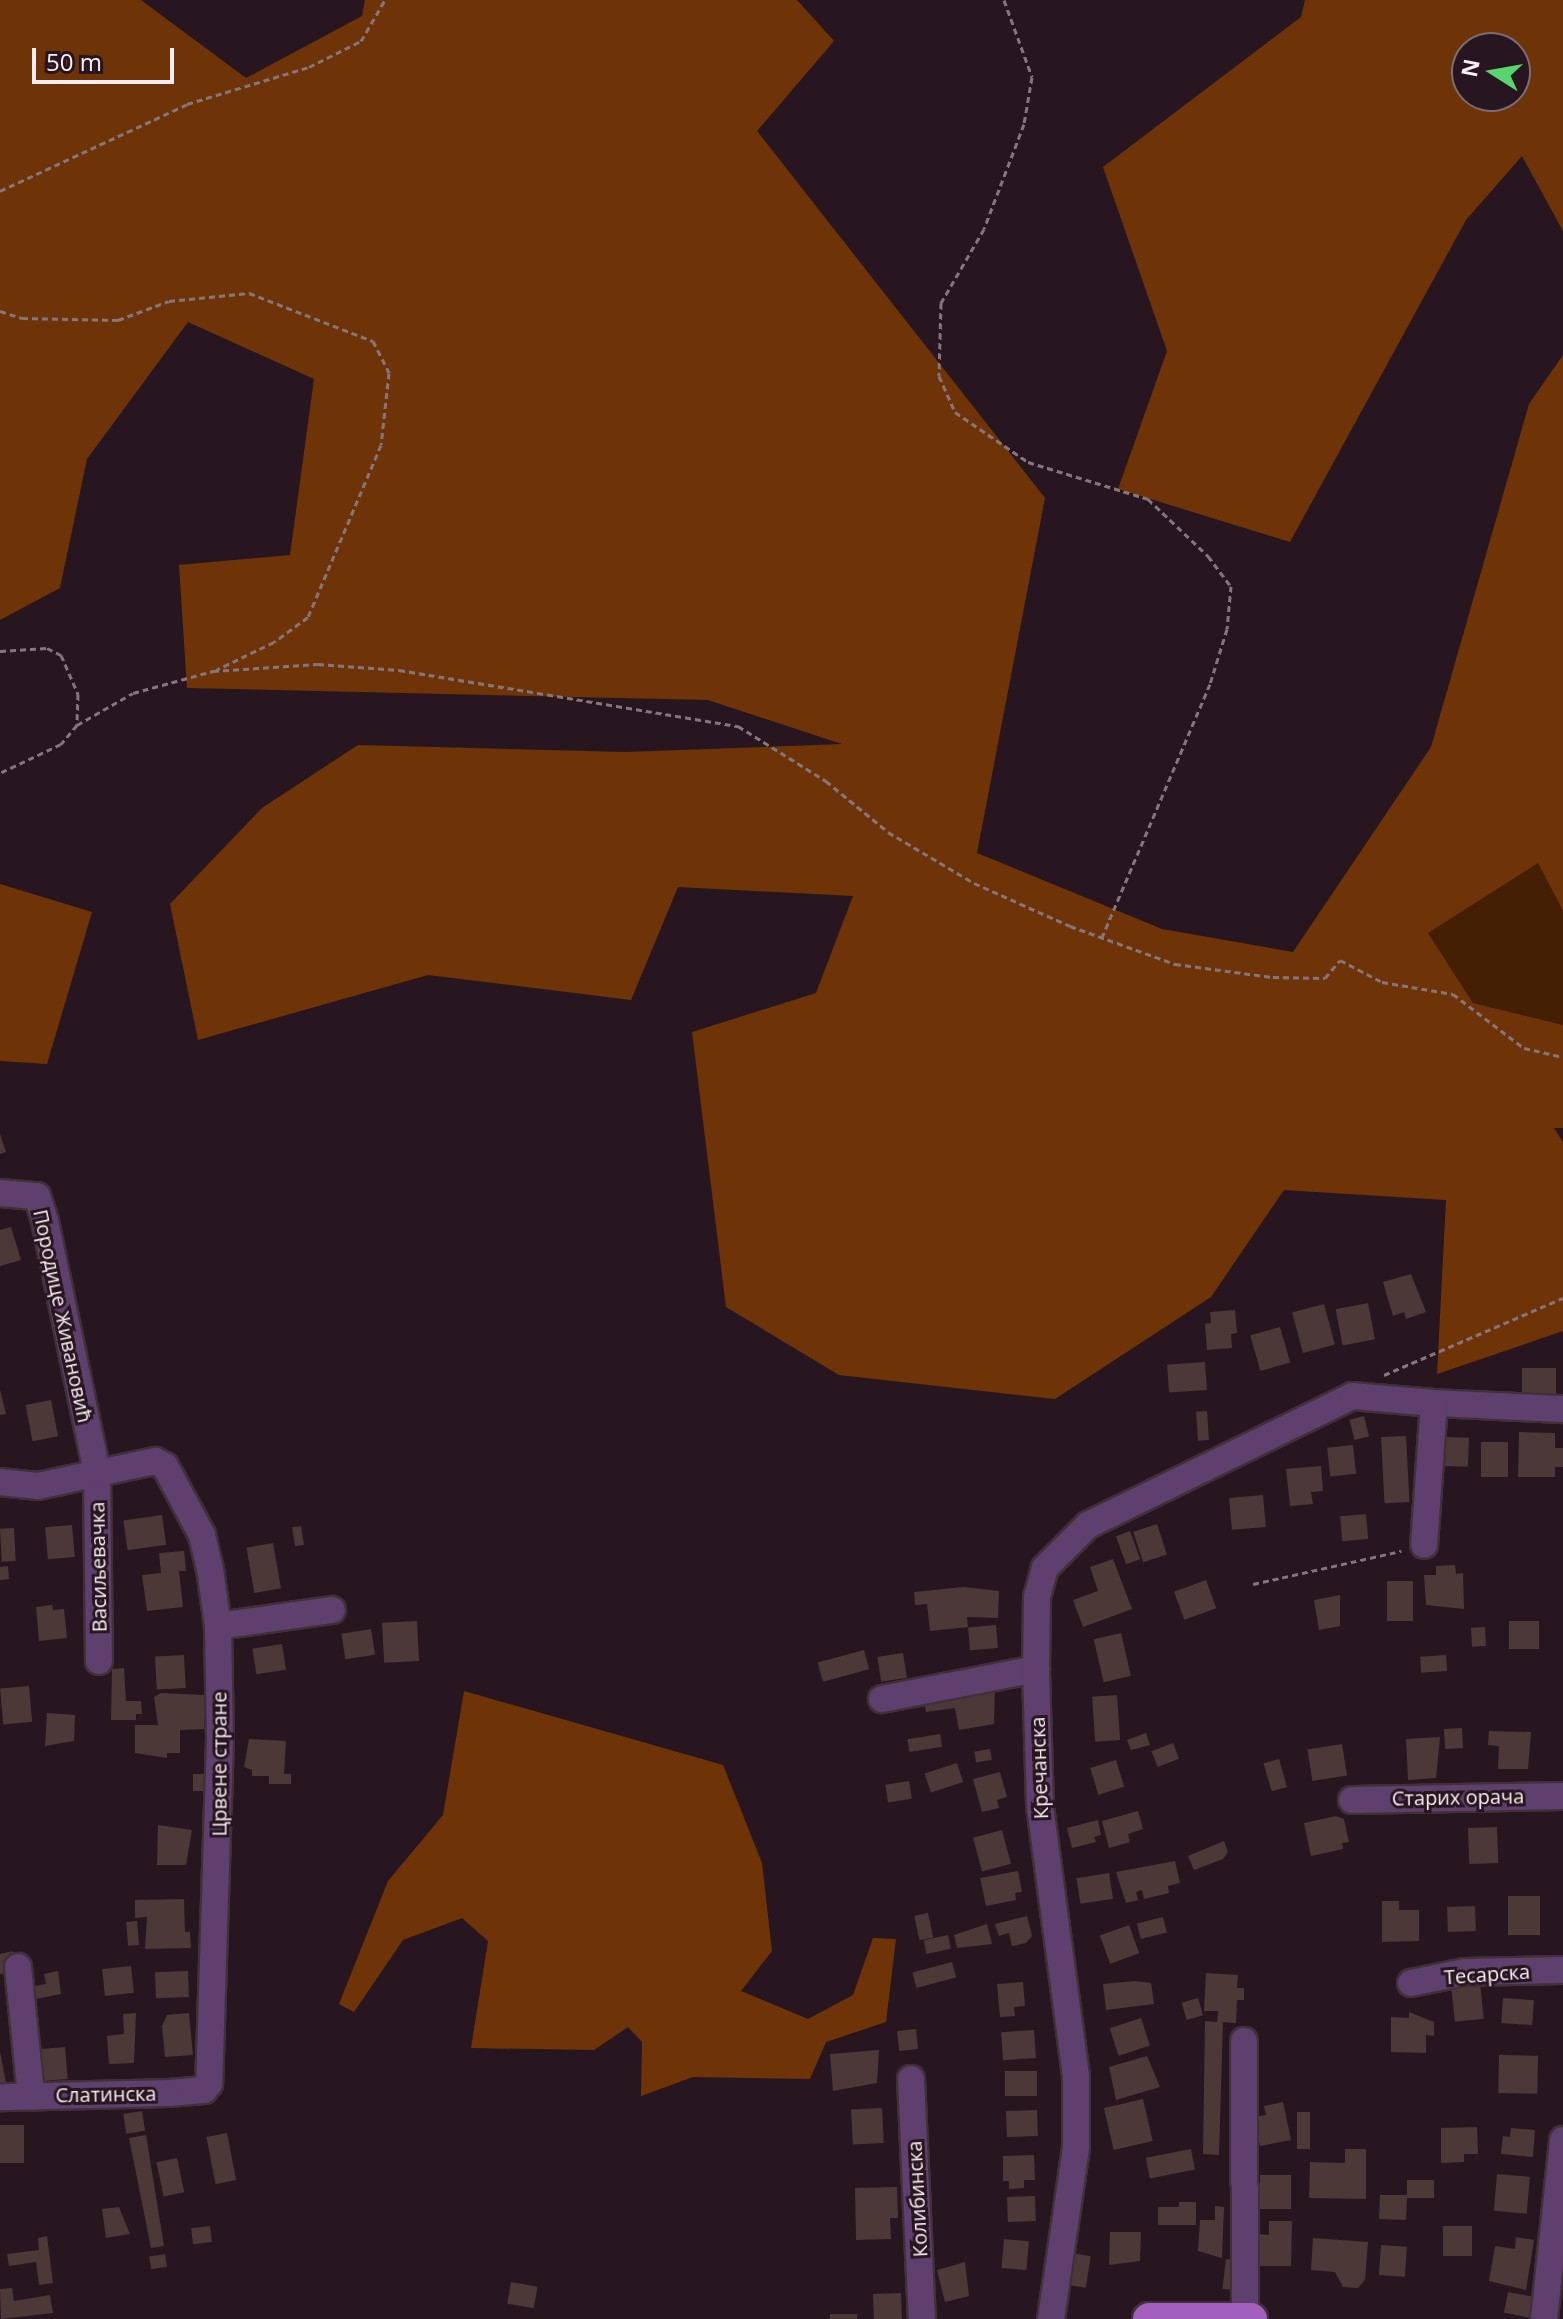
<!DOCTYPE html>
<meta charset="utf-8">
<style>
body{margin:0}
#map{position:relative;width:1563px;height:2319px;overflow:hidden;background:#27161f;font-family:"Open Sans",sans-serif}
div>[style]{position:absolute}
.green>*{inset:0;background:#451f04}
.forest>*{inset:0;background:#6e3408}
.building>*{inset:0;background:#4d3838;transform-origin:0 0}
.path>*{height:3px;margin-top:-1.5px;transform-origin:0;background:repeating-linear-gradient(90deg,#85767e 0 6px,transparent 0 10px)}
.roads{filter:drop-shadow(2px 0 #403038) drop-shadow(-2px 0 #403038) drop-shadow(0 2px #403038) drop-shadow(0 -2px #403038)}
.minor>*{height:26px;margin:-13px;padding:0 13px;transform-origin:13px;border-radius:13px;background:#5f3f6d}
.major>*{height:32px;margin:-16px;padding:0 16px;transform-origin:16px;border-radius:16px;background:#a25fbe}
span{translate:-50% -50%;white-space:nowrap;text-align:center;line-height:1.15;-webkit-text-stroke:6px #27161f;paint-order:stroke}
.street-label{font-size:20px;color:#f9edf3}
.north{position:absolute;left:1451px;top:32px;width:80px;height:80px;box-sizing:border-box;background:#27161f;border:2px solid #7b6c74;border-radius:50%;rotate:281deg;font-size:22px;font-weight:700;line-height:32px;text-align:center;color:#f9edf3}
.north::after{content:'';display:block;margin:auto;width:28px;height:36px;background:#59d56f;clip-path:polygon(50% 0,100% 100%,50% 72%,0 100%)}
.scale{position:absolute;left:32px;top:48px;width:142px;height:36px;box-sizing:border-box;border:4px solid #f9edf3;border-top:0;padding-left:10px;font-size:24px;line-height:28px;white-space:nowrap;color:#f9edf3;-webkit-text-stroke:6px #27161f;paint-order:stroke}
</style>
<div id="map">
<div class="green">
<div style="clip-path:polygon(1538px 863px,1563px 911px,1563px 1025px,1473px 1003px,1428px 933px)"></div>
</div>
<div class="forest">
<div style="clip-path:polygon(0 0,141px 0,246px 78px,362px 16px,365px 0,797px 0,834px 41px,757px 131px,1045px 498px,977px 853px,1162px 929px,1293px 952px,1431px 747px,1529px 404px,1563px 355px,1563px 911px,1538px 863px,1428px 933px,1473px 1003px,1563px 1025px,1563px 1128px,1554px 1128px,1563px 1142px,1563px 1331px,1437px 1374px,1446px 1200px,1284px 1190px,1211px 1297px,1055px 1399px,839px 1375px,726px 1307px,692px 1032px,816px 993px,853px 896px,678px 887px,631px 1000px,428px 975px,198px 1040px,170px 904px,262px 808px,358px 745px,626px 752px,842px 744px,708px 700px,187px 688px,179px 565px,290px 555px,314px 379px,188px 322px,87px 459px,60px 588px,0 620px)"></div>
<div style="clip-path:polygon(evenodd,1305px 0,1563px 0,1563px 231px,1522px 156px,1466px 220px,1290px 542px,1118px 489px,1167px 351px,1103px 167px,1301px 17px,1305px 0,1467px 48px,1515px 48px,1515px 96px,1467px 96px,1467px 48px)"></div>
<div style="clip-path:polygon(0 884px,92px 912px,47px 1064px,0 1061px)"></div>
<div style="clip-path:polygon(464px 1691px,723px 1765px,762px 1863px,772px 1951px,741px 1991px,808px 2019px,853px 1995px,873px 1938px,896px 1939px,886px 2022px,826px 2042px,810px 2079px,693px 2077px,641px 2096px,642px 2042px,628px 2027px,594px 2050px,471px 2048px,488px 1941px,462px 1918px,403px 1940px,354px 2012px,339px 2004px,388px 1881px,443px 1815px)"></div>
</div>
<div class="building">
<div style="clip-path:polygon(0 1134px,6px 1152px,0 1154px)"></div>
<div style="clip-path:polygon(11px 1227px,21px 1260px,0 1266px,0 1230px)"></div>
<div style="clip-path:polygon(1411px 1274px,1426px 1312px,1406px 1319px,1404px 1312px,1393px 1316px,1383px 1282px)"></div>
<div style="left:1368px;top:1303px;width:37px;height:33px;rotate:79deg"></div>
<div style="left:1324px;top:1304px;width:42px;height:33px;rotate:75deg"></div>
<div style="clip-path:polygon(1235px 1310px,1237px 1333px,1231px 1334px,1232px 1348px,1207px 1350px,1205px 1324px,1211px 1323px,1210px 1312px)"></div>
<div style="left:1280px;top:1327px;width:37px;height:31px;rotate:74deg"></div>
<div style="left:1205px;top:1362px;width:28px;height:38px;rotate:86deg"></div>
<div style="left:1522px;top:1368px;width:34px;height:27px"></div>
<div style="clip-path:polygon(0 1390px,6px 1414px,0 1415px)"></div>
<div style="left:51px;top:1400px;width:37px;height:26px;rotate:79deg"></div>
<div style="left:1207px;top:1411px;width:29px;height:11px;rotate:86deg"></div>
<div style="left:1364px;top:1416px;width:21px;height:15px;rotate:76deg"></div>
<div style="clip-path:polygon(1519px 1432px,1555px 1433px,1555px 1448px,1563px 1448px,1563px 1467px,1555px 1467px,1555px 1477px,1518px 1477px)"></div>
<div style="left:1406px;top:1436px;width:66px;height:25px;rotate:87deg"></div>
<div style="left:1446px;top:1437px;width:23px;height:29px;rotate:2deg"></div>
<div style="left:1481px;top:1442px;width:27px;height:35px"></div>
<div style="left:1353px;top:1445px;width:29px;height:26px;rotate:84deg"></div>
<div style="clip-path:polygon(1321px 1466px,1323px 1491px,1311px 1492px,1313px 1504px,1290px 1506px,1286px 1469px)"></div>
<div style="left:1263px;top:1495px;width:32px;height:34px;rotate:85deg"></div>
<div style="left:1366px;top:1514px;width:25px;height:26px;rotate:85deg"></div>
<div style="left:162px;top:1515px;width:30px;height:39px;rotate:82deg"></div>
<div style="left:1157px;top:1524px;width:32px;height:25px;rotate:72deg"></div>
<div style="left:72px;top:1525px;width:32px;height:27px;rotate:85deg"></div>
<div style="left:301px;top:1526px;width:19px;height:9px;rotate:81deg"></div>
<div style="left:14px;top:1528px;width:33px;height:14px;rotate:87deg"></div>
<div style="left:1130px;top:1531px;width:30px;height:15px;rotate:70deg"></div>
<div style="left:273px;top:1543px;width:46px;height:27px;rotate:80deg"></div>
<div style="clip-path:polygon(184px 1551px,186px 1571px,179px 1571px,183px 1607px,147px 1611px,142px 1575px,161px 1573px,159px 1553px)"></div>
<div style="clip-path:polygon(1113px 1559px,1132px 1609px,1083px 1627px,1073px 1600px,1098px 1591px,1090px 1567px)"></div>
<div style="clip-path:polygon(1455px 1565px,1456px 1574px,1463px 1573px,1464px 1609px,1426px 1605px,1424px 1575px,1436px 1575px,1436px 1566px)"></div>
<div style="clip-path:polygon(8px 1566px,9px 1579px,0 1580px,0 1567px)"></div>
<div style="left:1206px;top:1580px;width:30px;height:34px;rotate:70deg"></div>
<div style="left:1387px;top:1581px;width:26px;height:40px"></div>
<div style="clip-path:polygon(964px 1587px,999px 1591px,998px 1618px,967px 1617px,968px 1627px,930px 1631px,927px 1604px,915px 1605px,914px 1592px)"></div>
<div style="clip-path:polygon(1340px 1595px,1340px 1626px,1319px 1630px,1314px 1600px)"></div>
<div style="clip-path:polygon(52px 1605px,53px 1610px,64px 1609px,67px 1638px,39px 1641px,36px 1607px)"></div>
<div style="left:417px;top:1621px;width:40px;height:35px;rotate:87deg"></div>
<div style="left:1509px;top:1621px;width:30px;height:28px"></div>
<div style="left:996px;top:1625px;width:23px;height:28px;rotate:85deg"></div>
<div style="left:1485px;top:1627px;width:19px;height:14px;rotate:87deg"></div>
<div style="left:371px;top:1629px;width:26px;height:30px;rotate:81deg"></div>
<div style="left:1121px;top:1633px;width:44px;height:28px;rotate:77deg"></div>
<div style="left:282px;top:1644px;width:26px;height:30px;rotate:81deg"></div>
<div style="left:864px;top:1650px;width:20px;height:48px;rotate:75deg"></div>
<div style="left:903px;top:1653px;width:25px;height:26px;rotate:81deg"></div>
<div style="left:184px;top:1655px;width:33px;height:29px;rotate:87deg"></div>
<div style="left:1446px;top:1655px;width:16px;height:26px;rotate:86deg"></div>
<div style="clip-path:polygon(124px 1668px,126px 1701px,141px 1701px,142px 1714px,136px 1714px,136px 1720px,111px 1720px,112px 1669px)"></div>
<div style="clip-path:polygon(995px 1683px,994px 1724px,959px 1730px,955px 1708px,926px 1712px,923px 1696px,953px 1691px,954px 1698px,968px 1696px,967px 1687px)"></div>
<div style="left:29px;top:1686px;width:36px;height:29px;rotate:85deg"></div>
<div style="clip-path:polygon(161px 1693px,204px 1695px,204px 1729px,180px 1730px,180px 1753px,167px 1753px,167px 1758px,135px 1753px,135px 1725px,158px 1725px,154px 1697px)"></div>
<div style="left:1117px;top:1695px;width:45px;height:25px;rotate:86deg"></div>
<div style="clip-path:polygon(47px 1713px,75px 1715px,74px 1741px,45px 1746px)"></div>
<div style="left:1462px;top:1728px;width:20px;height:18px;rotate:87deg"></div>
<div style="clip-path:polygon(1489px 1731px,1531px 1732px,1528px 1769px,1498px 1769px,1499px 1746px,1488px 1745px)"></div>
<div style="clip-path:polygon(1146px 1733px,1150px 1745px,1131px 1750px,1127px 1740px)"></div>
<div style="left:940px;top:1734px;width:13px;height:33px;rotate:81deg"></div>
<div style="clip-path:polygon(1440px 1737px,1436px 1778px,1408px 1780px,1406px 1739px)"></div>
<div style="clip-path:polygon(249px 1739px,286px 1741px,284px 1774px,291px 1774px,291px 1784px,269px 1784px,269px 1776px,252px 1776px,252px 1770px,244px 1767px)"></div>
<div style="left:1173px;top:1743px;width:17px;height:23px;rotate:69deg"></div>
<div style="left:1342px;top:1744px;width:32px;height:35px;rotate:81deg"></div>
<div style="left:990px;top:1749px;width:11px;height:16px;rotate:80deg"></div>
<div style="left:1279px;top:1759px;width:29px;height:16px;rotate:74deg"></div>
<div style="left:1116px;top:1760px;width:28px;height:27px;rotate:73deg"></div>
<div style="left:957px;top:1763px;width:20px;height:34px;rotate:72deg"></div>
<div style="clip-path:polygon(1000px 1772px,1007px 1797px,997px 1800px,999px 1808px,982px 1812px,973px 1779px)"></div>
<div style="left:193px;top:1774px;width:13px;height:17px"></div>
<div style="left:909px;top:1781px;width:18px;height:24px;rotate:81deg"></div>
<div style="clip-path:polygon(1138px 1811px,1143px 1829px,1128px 1834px,1130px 1842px,1109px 1848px,1102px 1821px)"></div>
<div style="clip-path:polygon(1336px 1816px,1344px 1819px,1349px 1842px,1342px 1843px,1343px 1849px,1311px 1856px,1304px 1823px)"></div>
<div style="clip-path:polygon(1098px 1820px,1101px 1835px,1094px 1837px,1096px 1842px,1072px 1848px,1067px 1828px)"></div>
<div style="clip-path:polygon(158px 1825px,192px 1830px,186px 1865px,157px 1865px)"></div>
<div style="left:1497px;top:1827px;width:36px;height:29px;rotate:88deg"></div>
<div style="left:1002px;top:1830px;width:35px;height:30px;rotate:75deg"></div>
<div style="clip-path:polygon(1224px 1841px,1228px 1852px,1223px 1859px,1194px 1870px,1188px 1856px)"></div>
<div style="clip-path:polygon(1175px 1861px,1180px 1883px,1168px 1886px,1169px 1893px,1144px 1899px,1142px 1890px,1136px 1892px,1138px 1900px,1126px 1903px,1116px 1872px)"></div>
<div style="clip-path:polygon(1018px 1871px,1022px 1892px,1015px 1893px,1016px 1900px,986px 1906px,980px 1878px)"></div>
<div style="left:1109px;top:1873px;width:26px;height:33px;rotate:81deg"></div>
<div style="left:1508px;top:1896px;width:32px;height:39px"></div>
<div style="clip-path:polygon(184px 1899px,185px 1932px,190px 1932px,191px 1948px,145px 1949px,147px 1917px,135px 1918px,135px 1900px)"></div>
<div style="clip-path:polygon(1382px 1901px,1399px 1901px,1399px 1910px,1419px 1910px,1419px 1941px,1382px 1942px)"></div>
<div style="left:1475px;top:1906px;width:25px;height:28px;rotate:88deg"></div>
<div style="left:928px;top:1913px;width:25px;height:14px;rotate:78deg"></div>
<div style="clip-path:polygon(1027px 1916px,1032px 1936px,1026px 1943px,1012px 1946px,1009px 1933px,999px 1936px,995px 1924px)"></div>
<div style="left:1163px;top:1917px;width:16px;height:27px;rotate:76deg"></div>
<div style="left:137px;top:1921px;width:24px;height:11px;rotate:85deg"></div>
<div style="clip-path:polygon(987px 1924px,992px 1944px,957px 1948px,954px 1935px)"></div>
<div style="left:1129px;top:1925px;width:30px;height:31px;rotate:70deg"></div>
<div style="left:948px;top:1935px;width:14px;height:25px;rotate:78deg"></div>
<div style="clip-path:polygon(13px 1951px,16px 1972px,0 1974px,0 1954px)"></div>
<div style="left:952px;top:1962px;width:16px;height:41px;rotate:75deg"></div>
<div style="left:131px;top:1966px;width:27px;height:29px;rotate:84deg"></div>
<div style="clip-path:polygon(58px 1971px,61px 1994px,36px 1999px,34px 1986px,46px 1984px,44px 1974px)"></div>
<div style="left:188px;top:1971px;width:26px;height:33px;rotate:88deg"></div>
<div style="clip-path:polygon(1206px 1973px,1238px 1975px,1237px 1988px,1244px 1988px,1244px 2000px,1237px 2000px,1236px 2023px,1223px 2022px,1219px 2155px,1203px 2154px,1205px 2021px,1217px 2022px,1218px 2011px,1204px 2011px)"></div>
<div style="clip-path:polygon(1135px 1981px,1151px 1983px,1154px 2004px,1106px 2010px,1103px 1984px)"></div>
<div style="clip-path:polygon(1023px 1982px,1025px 2006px,1014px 2007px,1015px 2016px,1000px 2017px,997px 1984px)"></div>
<div style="left:1480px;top:1983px;width:36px;height:29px;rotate:84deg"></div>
<div style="left:1198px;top:1998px;width:18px;height:17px;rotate:74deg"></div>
<div style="left:1503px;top:1998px;width:31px;height:25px;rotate:4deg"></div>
<div style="clip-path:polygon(1409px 2012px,1434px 2022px,1434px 2036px,1426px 2035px,1426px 2053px,1391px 2052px,1391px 2017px,1409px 2018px)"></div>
<div style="clip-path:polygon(136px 2013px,134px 2063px,109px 2064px,107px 2036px,124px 2034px,123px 2014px)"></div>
<div style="clip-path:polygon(189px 2013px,193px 2055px,165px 2057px,162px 2026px,167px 2015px)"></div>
<div style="left:1141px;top:2018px;width:29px;height:33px;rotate:72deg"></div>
<div style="left:916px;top:2029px;width:20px;height:19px;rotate:84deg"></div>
<div style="left:1034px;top:2030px;width:28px;height:33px;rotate:86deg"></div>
<div style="left:65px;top:2047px;width:32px;height:27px;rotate:85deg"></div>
<div style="clip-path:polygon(879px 2050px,877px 2083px,833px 2091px,830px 2054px)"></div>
<div style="clip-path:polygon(0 2051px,6px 2083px,0 2083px)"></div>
<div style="left:1499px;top:2055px;width:39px;height:38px;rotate:1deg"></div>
<div style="clip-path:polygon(1147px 2056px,1160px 2087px,1116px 2100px,1109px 2067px)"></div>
<div style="left:1037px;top:2071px;width:25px;height:32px;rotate:90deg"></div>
<div style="left:1143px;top:2099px;width:43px;height:40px;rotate:77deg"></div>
<div style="clip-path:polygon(1283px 2102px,1291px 2140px,1260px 2146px,1254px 2117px,1266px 2115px,1264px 2106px)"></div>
<div style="left:882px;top:2108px;width:35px;height:31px;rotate:87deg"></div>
<div style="left:1037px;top:2110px;width:26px;height:31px;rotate:88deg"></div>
<div style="left:142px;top:2111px;width:20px;height:19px;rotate:81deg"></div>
<div style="left:1297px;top:2112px;width:13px;height:37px"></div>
<div style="left:0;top:2125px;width:24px;height:38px"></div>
<div style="clip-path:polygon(1477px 2127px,1478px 2154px,1464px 2154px,1464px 2162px,1441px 2163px,1441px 2128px)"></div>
<div style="clip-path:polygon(1511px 2128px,1535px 2130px,1533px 2157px,1501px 2154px,1503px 2136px,1510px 2137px)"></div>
<div style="left:227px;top:2133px;width:48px;height:21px;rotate:79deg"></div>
<div style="clip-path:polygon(146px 2135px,164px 2246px,151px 2248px,129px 2138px)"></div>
<div style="left:1191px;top:2149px;width:21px;height:46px;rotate:79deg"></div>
<div style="clip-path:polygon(1345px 2149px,1366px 2149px,1366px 2199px,1309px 2198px,1310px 2162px,1345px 2163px)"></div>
<div style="clip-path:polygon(1034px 2155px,1035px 2180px,1024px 2180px,1024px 2188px,1009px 2189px,1009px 2181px,1003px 2181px,1003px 2156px)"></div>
<div style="left:177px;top:2158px;width:35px;height:21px;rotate:78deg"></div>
<div style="left:1497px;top:2174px;width:33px;height:37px;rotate:5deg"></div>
<div style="left:1260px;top:2175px;width:31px;height:34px"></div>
<div style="clip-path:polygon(1407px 2180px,1434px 2180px,1434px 2198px,1407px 2198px,1406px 2220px,1379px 2219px,1380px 2195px,1407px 2195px)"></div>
<div style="clip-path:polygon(897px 2187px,898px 2218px,890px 2218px,891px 2239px,856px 2240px,855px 2188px)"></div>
<div style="left:1035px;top:2196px;width:25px;height:28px;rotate:88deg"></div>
<div style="clip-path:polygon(1179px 2202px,1196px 2202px,1196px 2225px,1158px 2225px,1158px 2207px,1179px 2207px)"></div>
<div style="clip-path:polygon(1215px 2206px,1224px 2207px,1222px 2258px,1198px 2251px,1200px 2220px,1215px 2220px)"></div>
<div style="clip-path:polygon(119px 2207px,130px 2234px,106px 2238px,102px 2209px)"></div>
<div style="clip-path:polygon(1269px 2221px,1292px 2221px,1291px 2266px,1255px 2266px,1256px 2234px,1269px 2235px)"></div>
<div style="left:210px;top:2226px;width:16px;height:19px;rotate:83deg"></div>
<div style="left:1443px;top:2226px;width:29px;height:30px"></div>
<div style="clip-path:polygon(1110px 2232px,1141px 2232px,1140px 2261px,1109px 2265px)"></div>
<div style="clip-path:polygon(47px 2236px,53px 2283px,39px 2285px,36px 2262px,9px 2266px,7px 2254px,39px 2250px,38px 2238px)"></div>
<div style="clip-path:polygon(1516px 2237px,1534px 2240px,1526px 2290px,1489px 2281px,1495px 2246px,1515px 2249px)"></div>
<div style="clip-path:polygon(1313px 2238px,1368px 2242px,1365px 2280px,1358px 2288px,1343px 2287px,1335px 2272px,1311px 2270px)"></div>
<div style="left:1004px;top:2239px;width:25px;height:29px;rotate:5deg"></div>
<div style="left:1381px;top:2245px;width:26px;height:30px;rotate:4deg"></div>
<div style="left:1071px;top:2253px;width:20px;height:32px;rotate:9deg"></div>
<div style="left:165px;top:2254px;width:13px;height:16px;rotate:81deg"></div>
<div style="left:1226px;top:2259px;width:16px;height:30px;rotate:7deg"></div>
<div style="clip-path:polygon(965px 2262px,969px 2296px,945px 2302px,937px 2270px)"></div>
<div style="left:511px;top:2282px;width:27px;height:22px;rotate:10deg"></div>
<div style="clip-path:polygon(12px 2288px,14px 2301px,50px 2295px,53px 2313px,1px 2319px,0 2289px)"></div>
<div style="left:1508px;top:2292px;width:32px;height:21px;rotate:11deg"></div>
<div style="left:901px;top:2293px;width:26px;height:28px;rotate:88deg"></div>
<div style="left:830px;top:2314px;width:27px;height:5px"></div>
</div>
<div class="path">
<div style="left:1004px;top:0;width:82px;rotate:70deg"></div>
<div style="left:1032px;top:77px;width:48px;rotate:99.7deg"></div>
<div style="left:1024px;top:124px;width:112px;rotate:110.9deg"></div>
<div style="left:984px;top:229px;width:86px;rotate:120.2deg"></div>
<div style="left:941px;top:303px;width:73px;rotate:91.6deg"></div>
<div style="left:939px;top:376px;width:39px;rotate:66deg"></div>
<div style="left:955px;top:412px;width:88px;rotate:34.4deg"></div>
<div style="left:1028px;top:462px;width:126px;rotate:17.1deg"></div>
<div style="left:1148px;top:499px;width:83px;rotate:43.5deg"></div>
<div style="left:1208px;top:556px;width:38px;rotate:53deg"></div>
<div style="left:1231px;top:586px;width:43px;rotate:95.3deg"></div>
<div style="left:1227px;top:629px;width:58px;rotate:107.2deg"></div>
<div style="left:1210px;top:684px;width:275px;rotate:113.1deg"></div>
<div style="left:0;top:191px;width:206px;rotate:-24.9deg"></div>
<div style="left:187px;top:104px;width:127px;rotate:-16.9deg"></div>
<div style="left:309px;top:67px;width:58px;rotate:-26.6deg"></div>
<div style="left:361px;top:41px;width:48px;rotate:-59.7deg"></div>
<div style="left:0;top:311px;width:23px;rotate:18deg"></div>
<div style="left:22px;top:318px;width:96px;rotate:1.2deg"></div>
<div style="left:118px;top:320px;width:54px;rotate:-20.4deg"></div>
<div style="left:169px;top:301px;width:80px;rotate:-5.7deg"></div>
<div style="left:249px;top:293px;width:133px;rotate:21.2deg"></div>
<div style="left:373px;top:341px;width:36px;rotate:63deg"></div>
<div style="left:389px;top:373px;width:72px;rotate:96.3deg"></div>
<div style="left:381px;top:445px;width:187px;rotate:113deg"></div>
<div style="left:308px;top:617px;width:42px;rotate:143.7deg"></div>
<div style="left:274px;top:642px;width:64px;rotate:154.2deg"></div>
<div style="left:0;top:651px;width:47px;rotate:-3.7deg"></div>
<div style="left:47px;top:648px;width:16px;rotate:27deg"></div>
<div style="left:61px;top:655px;width:43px;rotate:66.4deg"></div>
<div style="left:78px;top:694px;width:31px;rotate:92deg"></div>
<div style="left:77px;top:725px;width:25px;rotate:130deg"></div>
<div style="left:61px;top:744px;width:68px;rotate:154.6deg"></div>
<div style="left:77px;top:725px;width:64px;rotate:-29.7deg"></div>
<div style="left:133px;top:693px;width:83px;rotate:-15.4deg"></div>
<div style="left:213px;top:671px;width:105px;rotate:-3.8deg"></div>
<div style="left:318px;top:664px;width:81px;rotate:4.2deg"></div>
<div style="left:399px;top:670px;width:344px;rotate:9.4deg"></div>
<div style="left:738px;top:726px;width:104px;rotate:32deg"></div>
<div style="left:826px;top:781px;width:80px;rotate:39.4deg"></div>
<div style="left:888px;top:832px;width:100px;rotate:30.7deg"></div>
<div style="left:974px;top:883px;width:105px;rotate:24.1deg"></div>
<div style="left:1070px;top:926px;width:112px;rotate:19.9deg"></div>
<div style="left:1175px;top:964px;width:99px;rotate:7.6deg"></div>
<div style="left:1273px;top:977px;width:52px;rotate:1.1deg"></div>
<div style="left:1325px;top:978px;width:23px;rotate:-50deg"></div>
<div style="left:1340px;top:960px;width:47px;rotate:27.6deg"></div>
<div style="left:1382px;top:982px;width:72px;rotate:9.6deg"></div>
<div style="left:1453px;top:994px;width:89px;rotate:37.3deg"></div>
<div style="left:1524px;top:1048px;width:40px;rotate:13deg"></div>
<div style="left:1384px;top:1375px;width:195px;rotate:-23.3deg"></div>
<div style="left:1253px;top:1584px;width:152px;rotate:-12.6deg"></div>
</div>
<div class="roads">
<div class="minor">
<div style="left:0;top:1193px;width:37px;rotate:5deg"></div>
<div style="left:37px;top:1196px;width:26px;rotate:72deg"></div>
<div style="left:45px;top:1221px;width:257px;rotate:78.3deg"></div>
<div style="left:97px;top:1473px;width:188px;rotate:89.4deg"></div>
<div style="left:1434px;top:1403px;width:129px;rotate:2.7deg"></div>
<div style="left:0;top:1482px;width:38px;rotate:6deg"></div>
<div style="left:38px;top:1486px;width:120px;rotate:-12.1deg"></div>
<div style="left:155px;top:1461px;width:11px;rotate:27deg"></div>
<div style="left:165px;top:1466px;width:78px;rotate:61.8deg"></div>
<div style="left:202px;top:1535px;width:35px;rotate:77deg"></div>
<div style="left:210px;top:1569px;width:58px;rotate:82deg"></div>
<div style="left:218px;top:1626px;width:113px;rotate:89deg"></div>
<div style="left:220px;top:1739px;width:345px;rotate:91.8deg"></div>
<div style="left:209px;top:2084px;width:8px;rotate:130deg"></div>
<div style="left:204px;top:2090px;width:35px;rotate:175deg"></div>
<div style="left:169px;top:2093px;width:169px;rotate:178.6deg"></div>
<div style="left:218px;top:1626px;width:115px;rotate:-8deg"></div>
<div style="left:882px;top:1699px;width:157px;rotate:-11deg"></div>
<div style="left:1352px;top:1800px;width:211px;rotate:-1.1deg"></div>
<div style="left:18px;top:1967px;width:130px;rotate:84.2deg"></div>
<div style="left:1411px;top:1983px;width:55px;rotate:-11.5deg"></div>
<div style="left:1465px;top:1972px;width:98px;rotate:-1.2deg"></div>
<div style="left:1244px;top:2041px;width:277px;rotate:89.8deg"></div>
<div style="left:911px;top:2079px;width:240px;rotate:87.4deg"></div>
<div style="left:1051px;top:2319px;width:174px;rotate:-81.7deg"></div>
<div style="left:1076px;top:2147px;width:71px;rotate:-90deg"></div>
<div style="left:1076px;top:2076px;width:272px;rotate:-97.6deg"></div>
<div style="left:1040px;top:1806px;width:137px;rotate:-91.7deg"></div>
<div style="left:1036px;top:1669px;width:72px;rotate:-89.2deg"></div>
<div style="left:1037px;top:1597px;width:30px;rotate:-75deg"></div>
<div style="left:1045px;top:1568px;width:61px;rotate:-45deg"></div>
<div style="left:1088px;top:1525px;width:294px;rotate:-26deg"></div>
<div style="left:1352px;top:1396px;width:82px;rotate:4.9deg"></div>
<div style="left:1434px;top:1403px;width:142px;rotate:94deg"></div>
<div style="left:1544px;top:2319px;width:180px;rotate:-83.9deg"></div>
</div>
<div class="major">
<div style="left:1149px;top:2319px;width:102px"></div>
</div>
</div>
<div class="street-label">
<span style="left:63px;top:1316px;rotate:78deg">Породице Живановић</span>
<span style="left:98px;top:1567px;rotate:-91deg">Васиљевачка</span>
<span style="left:219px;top:1764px;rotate:-90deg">Црвене стране</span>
<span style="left:1039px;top:1768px;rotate:-92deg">Кречанска</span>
<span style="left:1458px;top:1797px;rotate:-1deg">Старих орача</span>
<span style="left:1487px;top:1974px;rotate:-4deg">Тесарска</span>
<span style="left:106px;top:2094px;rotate:-1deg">Слатинска</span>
<span style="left:917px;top:2199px;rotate:-93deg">Колибинска</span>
</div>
<div class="north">N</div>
<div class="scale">50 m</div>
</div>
